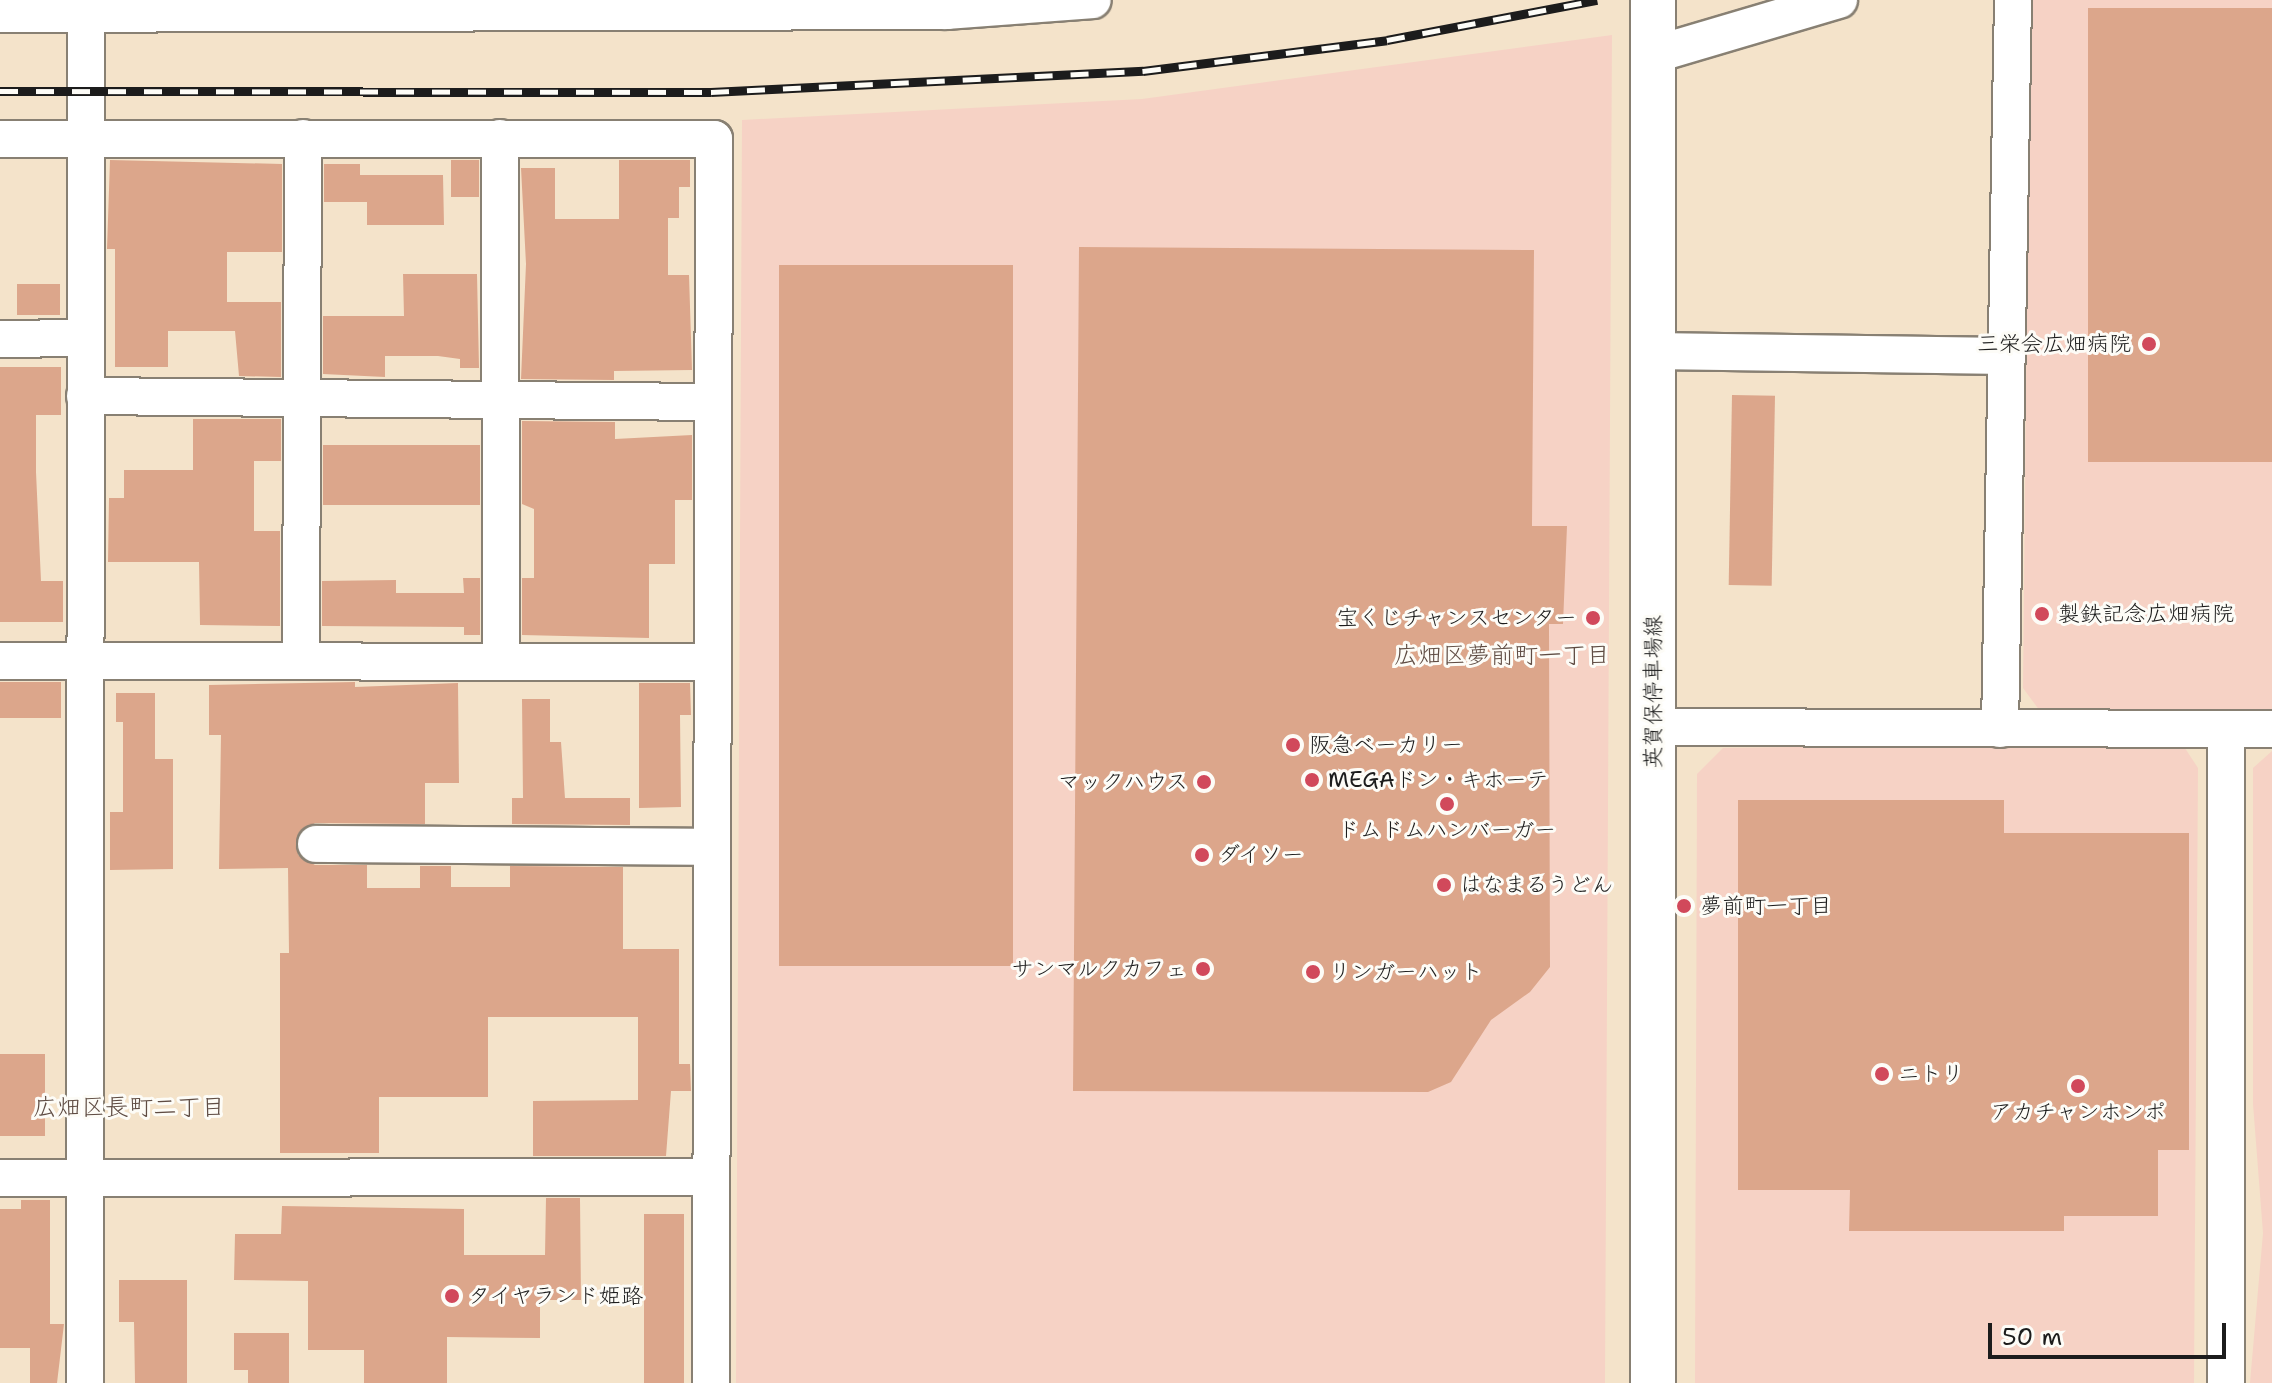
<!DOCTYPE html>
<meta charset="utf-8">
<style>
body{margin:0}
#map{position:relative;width:2272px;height:1383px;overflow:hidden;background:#f4e3ca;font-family:"Shantell Sans","Klee One",sans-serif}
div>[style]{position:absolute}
.built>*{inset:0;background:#f6d2c5}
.building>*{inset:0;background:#dca68b;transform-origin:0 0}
.roads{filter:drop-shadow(2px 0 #888073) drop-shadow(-2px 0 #888073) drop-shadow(0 2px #888073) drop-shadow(0 -2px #888073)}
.street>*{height:36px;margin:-18px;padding:0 18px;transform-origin:18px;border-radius:18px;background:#fff}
.secondary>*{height:44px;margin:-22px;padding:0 22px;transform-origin:22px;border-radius:22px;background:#fff}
.rail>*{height:9px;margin-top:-4.5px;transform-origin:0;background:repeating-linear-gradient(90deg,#fdfcf7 0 18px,#1c1c1c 0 36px);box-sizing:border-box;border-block:2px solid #1c1c1c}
.dots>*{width:22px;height:22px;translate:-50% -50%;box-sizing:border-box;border:4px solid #fdfcf7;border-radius:50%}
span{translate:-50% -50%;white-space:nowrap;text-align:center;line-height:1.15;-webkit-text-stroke:6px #fdfcf7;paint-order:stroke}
.poi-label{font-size:22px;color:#1c1c1c}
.right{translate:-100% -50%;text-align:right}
.left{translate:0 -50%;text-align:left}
.street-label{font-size:22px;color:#1c1c1c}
.neighbourhood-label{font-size:24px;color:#5f4c43}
.scale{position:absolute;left:1988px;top:1323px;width:238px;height:36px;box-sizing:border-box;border:4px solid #1c1c1c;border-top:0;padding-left:10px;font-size:24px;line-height:28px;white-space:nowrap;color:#1c1c1c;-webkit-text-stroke:6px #fdfcf7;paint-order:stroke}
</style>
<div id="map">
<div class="built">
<div style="clip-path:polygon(2030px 0,2272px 0,2272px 714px,2040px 711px,2023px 688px)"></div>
<div style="clip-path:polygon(1612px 35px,1605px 1383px,736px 1383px,742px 120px,1142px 99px)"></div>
<div style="clip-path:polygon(2181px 742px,2198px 768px,2194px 1383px,1695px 1383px,1697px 774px,1723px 748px)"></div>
<div style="clip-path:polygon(2272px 751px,2272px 1383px,2250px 1383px,2263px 1233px,2253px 1104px,2253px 768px)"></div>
</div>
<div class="building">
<div style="left:2088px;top:8px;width:184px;height:454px"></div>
<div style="clip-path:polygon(110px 160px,282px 164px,282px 252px,227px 252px,227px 302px,281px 302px,281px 377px,239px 376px,235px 331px,168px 331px,168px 367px,115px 367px,115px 249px,107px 249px)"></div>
<div style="left:451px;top:160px;width:28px;height:37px"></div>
<div style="clip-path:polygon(619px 160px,690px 160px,690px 187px,679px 187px,679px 218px,668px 218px,668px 275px,689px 275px,692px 370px,614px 371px,614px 380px,521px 379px,526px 264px,521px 168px,555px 168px,555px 219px,619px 219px)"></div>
<div style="clip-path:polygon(324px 164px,360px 164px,360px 175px,443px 175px,444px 225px,367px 225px,367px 202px,324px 202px)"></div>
<div style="clip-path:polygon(1079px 247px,1534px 250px,1532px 526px,1567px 526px,1563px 624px,1549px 624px,1550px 967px,1530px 992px,1491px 1020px,1451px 1082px,1428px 1092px,1073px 1091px)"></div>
<div style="left:779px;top:265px;width:234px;height:701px"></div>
<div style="clip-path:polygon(403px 274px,477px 274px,479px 368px,460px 368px,460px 359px,438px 356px,385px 356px,385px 377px,323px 374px,323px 316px,404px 316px)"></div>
<div style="left:17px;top:284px;width:43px;height:31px"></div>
<div style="clip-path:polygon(0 367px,61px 367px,61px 415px,36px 415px,36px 472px,41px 581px,63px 581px,63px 622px,0 622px)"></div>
<div style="left:1732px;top:395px;width:43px;height:190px;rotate:1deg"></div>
<div style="clip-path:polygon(193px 419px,281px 419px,281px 461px,254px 461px,254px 531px,280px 531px,280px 626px,200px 625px,199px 562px,108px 562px,109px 498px,124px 498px,124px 470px,193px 470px)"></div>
<div style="clip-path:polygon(522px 421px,615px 422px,615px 439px,692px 435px,692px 500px,675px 500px,675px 564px,649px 564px,649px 638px,522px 635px,522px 578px,534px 578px,534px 509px,522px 504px)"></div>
<div style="left:323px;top:445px;width:157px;height:60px"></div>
<div style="clip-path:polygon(463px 578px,480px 578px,480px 635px,464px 635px,464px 627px,322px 626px,322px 581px,396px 580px,396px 593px,464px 593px)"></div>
<div style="left:0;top:682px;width:61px;height:36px"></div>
<div style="clip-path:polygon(355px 682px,355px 687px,458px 683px,459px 783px,425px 783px,425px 824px,315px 823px,298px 834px,298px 855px,315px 865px,367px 865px,367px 888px,420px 888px,420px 866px,451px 866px,451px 887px,510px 887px,510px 866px,623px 867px,623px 949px,679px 949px,679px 1064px,690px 1064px,691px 1091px,671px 1091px,666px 1156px,533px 1156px,533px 1101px,638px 1100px,638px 1017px,488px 1017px,488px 1097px,379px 1097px,379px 1153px,280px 1153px,280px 953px,289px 953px,288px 868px,219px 869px,221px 735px,209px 735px,209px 685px)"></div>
<div style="clip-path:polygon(639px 683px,690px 683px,691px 715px,680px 715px,681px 807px,639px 808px)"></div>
<div style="clip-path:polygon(116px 693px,155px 693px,155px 759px,173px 759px,173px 869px,110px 870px,110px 812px,123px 812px,123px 722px,116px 722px)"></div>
<div style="clip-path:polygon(522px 699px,550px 699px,550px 742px,561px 742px,565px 798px,630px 798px,630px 825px,512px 824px,512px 798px,523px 798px)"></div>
<div style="clip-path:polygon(1738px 800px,2004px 800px,2004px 833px,2189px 833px,2189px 1150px,2158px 1150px,2158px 1216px,2064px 1216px,2064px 1231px,1849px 1231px,1850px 1190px,1738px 1190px)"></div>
<div style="left:0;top:1054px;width:45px;height:82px"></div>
<div style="clip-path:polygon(546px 1198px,580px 1198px,581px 1300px,540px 1300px,540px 1338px,447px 1337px,447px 1383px,364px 1383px,364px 1350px,308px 1350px,308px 1281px,234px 1280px,235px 1234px,281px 1234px,282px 1206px,464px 1209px,464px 1255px,545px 1255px)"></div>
<div style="clip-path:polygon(21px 1200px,50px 1200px,50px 1324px,64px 1324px,57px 1383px,30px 1383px,30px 1348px,0 1348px,0 1209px,21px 1209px)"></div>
<div style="left:644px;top:1214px;width:40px;height:169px"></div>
<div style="clip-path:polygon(119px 1280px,187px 1280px,187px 1383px,135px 1383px,134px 1322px,119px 1322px)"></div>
<div style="clip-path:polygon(234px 1333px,289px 1333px,289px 1383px,248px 1383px,248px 1370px,234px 1370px)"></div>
</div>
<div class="roads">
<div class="street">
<div style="left:0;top:14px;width:947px;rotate:-0.18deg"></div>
<div style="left:947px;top:11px;width:146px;rotate:-4.3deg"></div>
<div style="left:1653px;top:55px;width:194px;rotate:-16.5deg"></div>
<div style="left:500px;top:138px;width:524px;rotate:89.89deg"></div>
<div style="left:0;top:139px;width:714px"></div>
<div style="left:714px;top:139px;width:1244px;rotate:90.14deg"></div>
<div style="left:0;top:339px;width:85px;rotate:-0.7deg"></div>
<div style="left:1653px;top:351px;width:354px;rotate:0.8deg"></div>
<div style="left:85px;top:396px;width:627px;rotate:0.55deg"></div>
<div style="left:0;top:661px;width:712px;rotate:0.08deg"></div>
<div style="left:301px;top:661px;width:523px;rotate:-89.78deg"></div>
<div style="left:1653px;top:727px;width:619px;rotate:0.19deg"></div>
<div style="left:2000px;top:729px;width:729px;rotate:-88.98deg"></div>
<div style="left:2226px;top:729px;width:654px;rotate:90deg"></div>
<div style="left:316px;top:844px;width:395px;rotate:0.4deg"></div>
<div style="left:0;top:1178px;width:710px;rotate:-0.08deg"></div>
<div style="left:85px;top:1383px;width:1383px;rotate:-89.96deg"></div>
</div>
<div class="secondary">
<div style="left:1653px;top:1383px;width:1383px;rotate:-90deg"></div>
</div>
</div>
<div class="rail">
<div style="left:0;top:91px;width:711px;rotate:0.08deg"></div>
<div style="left:711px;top:92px;width:433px;rotate:-2.8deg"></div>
<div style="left:1143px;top:71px;width:246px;rotate:-7.2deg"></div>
<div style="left:1387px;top:40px;width:214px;rotate:-10.8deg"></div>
</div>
<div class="dots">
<div style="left:2149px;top:344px;background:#d1495b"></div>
<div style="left:2042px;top:614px;background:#d1495b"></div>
<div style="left:1593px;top:618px;background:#d1495b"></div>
<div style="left:1293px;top:745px;background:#d1495b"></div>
<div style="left:1312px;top:780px;background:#d1495b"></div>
<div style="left:1204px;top:782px;background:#d1495b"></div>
<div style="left:1447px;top:804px;background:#d1495b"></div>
<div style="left:1202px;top:855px;background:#d1495b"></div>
<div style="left:1444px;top:885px;background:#d1495b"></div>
<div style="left:1684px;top:906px;background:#d1495b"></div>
<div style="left:1203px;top:969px;background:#d1495b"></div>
<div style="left:1313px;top:972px;background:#d1495b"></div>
<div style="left:1882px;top:1074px;background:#d1495b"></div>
<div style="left:2078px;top:1086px;background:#d1495b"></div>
<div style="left:452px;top:1296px;background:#d1495b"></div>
</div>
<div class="poi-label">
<span class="right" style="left:2131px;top:344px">三栄会広畑病院</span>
<span class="left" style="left:2058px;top:614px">製鉄記念広畑病院</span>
<span class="right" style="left:1577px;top:618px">宝くじチャンスセンター</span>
<span class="left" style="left:1309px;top:745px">阪急ベーカリー</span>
<span class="left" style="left:1328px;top:780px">MEGAドン・キホーテ</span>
<span class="right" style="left:1188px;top:782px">マックハウス</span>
<span style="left:1447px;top:830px">ドムドムハンバーガー</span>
<span class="left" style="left:1218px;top:855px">ダイソー</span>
<span class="left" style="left:1460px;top:885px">はなまるうどん</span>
<span class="left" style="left:1700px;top:906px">夢前町一丁目</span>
<span class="right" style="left:1187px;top:969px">サンマルクカフェ</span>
<span class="left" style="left:1329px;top:972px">リンガーハット</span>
<span class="left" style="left:1898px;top:1074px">ニトリ</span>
<span style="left:2078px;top:1112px">アカチャンホンポ</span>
<span class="left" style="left:468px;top:1296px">タイヤランド姫路</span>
</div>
<div class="street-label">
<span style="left:1653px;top:692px;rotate:-90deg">英賀保停車場線</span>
</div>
<div class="neighbourhood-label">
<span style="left:1502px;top:656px">広畑区夢前町一丁目</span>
<span style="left:129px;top:1108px">広畑区長町二丁目</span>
</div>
<div class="scale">50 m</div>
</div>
